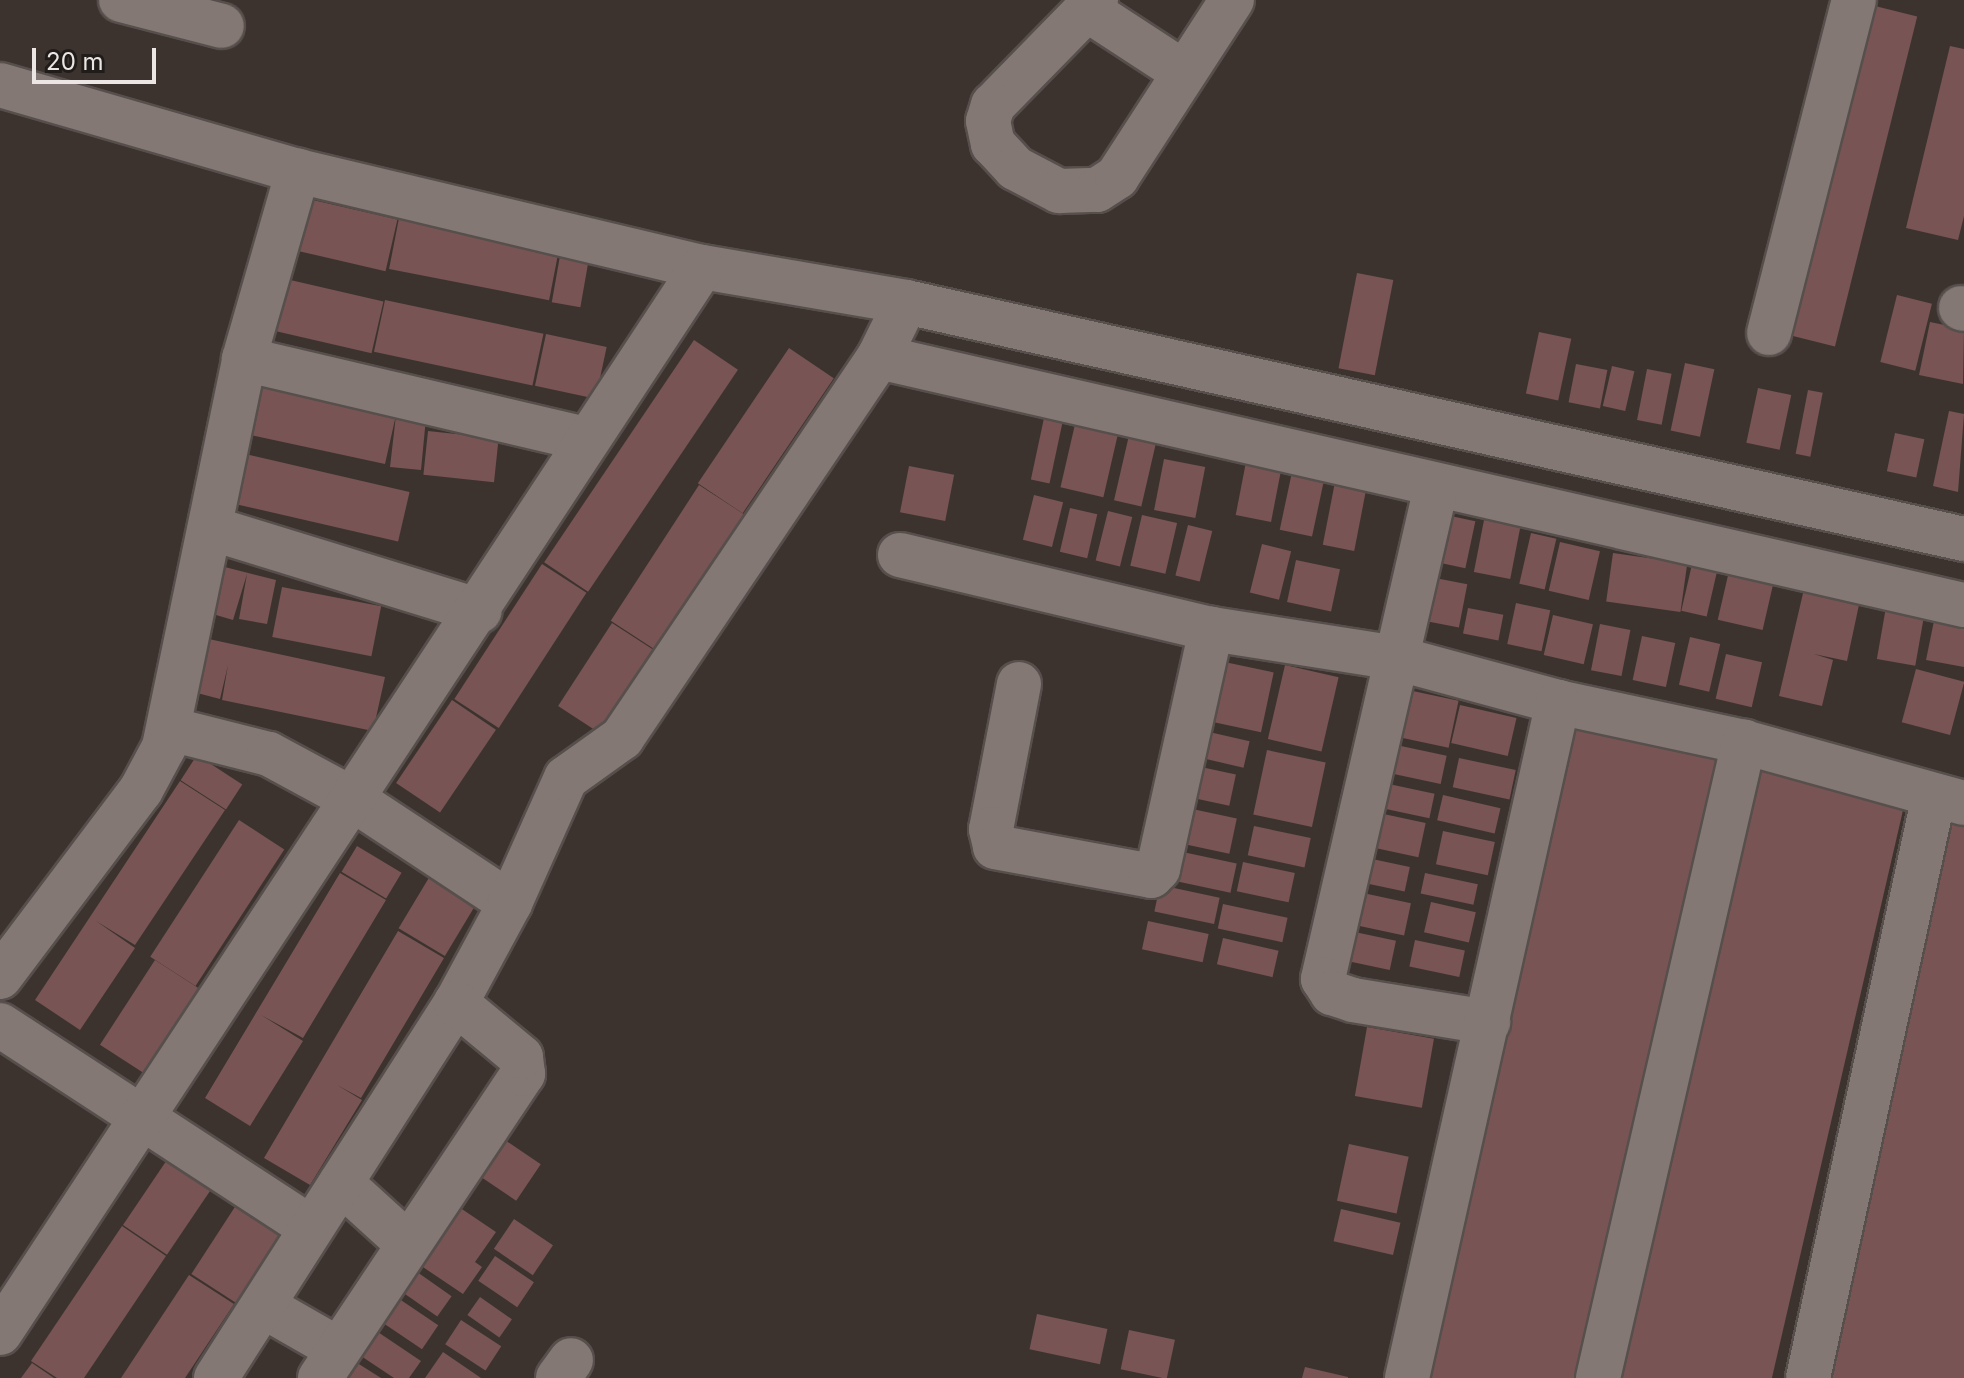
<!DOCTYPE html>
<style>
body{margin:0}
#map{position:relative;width:1964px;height:1378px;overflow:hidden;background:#3c332f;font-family:Inter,sans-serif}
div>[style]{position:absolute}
.building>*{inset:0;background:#785454;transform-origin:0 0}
.roads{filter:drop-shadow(2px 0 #574f4c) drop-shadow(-2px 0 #574f4c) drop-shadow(0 2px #574f4c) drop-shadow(0 -2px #574f4c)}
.street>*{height:44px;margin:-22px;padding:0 22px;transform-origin:22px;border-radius:22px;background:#837874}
span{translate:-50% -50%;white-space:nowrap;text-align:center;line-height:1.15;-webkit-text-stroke:7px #201c1a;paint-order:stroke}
.scale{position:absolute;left:32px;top:48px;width:124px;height:36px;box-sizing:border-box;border:4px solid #ebe5e3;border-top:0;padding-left:10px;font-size:24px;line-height:28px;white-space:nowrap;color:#ebe5e3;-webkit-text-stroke:6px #201c1a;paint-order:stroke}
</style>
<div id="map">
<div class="building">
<div style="left:1859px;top:2px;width:60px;height:340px;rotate:14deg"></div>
<div style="clip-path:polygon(1950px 46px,1964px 49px,1964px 216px,1958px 240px,1906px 228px)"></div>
<div style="left:300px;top:197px;width:100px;height:53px;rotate:13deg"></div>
<div style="left:399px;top:218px;width:163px;height:52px;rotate:11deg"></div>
<div style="left:561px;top:250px;width:29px;height:53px;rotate:10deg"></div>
<div style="left:1357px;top:273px;width:37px;height:97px;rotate:11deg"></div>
<div style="left:286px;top:279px;width:100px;height:53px;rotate:13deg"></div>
<div style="left:1897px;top:295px;width:36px;height:69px;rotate:14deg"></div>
<div style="left:385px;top:300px;width:162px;height:53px;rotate:12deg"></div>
<div style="clip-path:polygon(1930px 322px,1964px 329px,1963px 384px,1919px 375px)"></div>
<div style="left:1539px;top:332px;width:33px;height:63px;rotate:12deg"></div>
<div style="left:546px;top:334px;width:62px;height:53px;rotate:12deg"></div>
<div style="left:694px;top:340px;width:53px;height:268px;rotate:34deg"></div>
<div style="left:789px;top:348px;width:54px;height:163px;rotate:34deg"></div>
<div style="left:1685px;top:363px;width:30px;height:69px;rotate:12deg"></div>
<div style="left:1576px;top:364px;width:32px;height:39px;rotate:11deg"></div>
<div style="left:1612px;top:366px;width:23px;height:41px;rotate:13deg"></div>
<div style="left:1647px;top:369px;width:25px;height:52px;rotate:11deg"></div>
<div style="clip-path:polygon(256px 385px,426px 418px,421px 470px,390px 467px,396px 415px,385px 464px,246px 434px)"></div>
<div style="left:1758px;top:388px;width:34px;height:56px;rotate:12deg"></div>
<div style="left:1808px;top:390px;width:15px;height:65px;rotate:11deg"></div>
<div style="clip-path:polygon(1949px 411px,1964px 414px,1958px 492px,1933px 486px)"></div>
<div style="left:1044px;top:418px;width:19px;height:63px;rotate:12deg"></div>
<div style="left:1076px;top:420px;width:44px;height:69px;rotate:13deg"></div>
<div style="left:428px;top:431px;width:71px;height:44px;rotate:6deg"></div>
<div style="left:1130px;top:431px;width:28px;height:71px;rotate:13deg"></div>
<div style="left:1895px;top:433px;width:30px;height:39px;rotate:12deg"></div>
<div style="left:241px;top:453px;width:173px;height:51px;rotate:13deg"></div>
<div style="left:1164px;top:459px;width:42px;height:52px;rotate:11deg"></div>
<div style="left:1246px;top:462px;width:36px;height:54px;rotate:11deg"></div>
<div style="left:909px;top:466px;width:46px;height:47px;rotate:11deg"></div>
<div style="left:1292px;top:472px;width:33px;height:59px;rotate:12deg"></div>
<div style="left:1335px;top:482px;width:32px;height:64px;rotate:11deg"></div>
<div style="left:699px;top:485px;width:54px;height:162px;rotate:33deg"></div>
<div style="left:1034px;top:495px;width:30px;height:46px;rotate:14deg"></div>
<div style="left:1070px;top:508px;width:28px;height:45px;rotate:13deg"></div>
<div style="left:1108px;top:511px;width:25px;height:51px;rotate:14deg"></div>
<div style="left:1142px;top:515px;width:36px;height:52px;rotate:13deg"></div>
<div style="left:1446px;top:515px;width:30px;height:48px;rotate:12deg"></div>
<div style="left:1484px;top:520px;width:37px;height:53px;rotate:11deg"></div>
<div style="left:1188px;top:525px;width:25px;height:52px;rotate:14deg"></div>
<div style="left:1531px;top:533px;width:26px;height:52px;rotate:13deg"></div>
<div style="left:1560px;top:542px;width:41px;height:50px;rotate:13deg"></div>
<div style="left:1262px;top:544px;width:30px;height:50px;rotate:14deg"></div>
<div style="left:1613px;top:553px;width:75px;height:49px;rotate:8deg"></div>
<div style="left:1296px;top:560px;width:45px;height:43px;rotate:12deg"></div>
<div style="left:1693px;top:560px;width:26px;height:52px;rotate:13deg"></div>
<div style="clip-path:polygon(213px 564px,276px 580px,267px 624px,239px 619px,247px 574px,233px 620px,199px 610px)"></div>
<div style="left:542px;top:564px;width:53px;height:161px;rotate:33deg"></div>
<div style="left:1729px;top:571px;width:46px;height:50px;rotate:13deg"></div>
<div style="left:1430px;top:577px;width:38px;height:44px;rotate:11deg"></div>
<div style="left:282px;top:587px;width:101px;height:51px;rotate:11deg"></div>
<div style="clip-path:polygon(1804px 589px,1860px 600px,1847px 661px,1814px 654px,1833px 660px,1822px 706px,1779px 696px)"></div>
<div style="left:1889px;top:590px;width:39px;height:70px;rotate:10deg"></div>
<div style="left:1516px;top:603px;width:35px;height:42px;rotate:12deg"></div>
<div style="left:1468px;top:608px;width:36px;height:26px;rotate:11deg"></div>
<div style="clip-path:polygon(1936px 611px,1964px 616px,1964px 667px,1926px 660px)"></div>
<div style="left:1553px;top:615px;width:41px;height:41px;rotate:13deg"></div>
<div style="left:612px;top:623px;width:53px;height:99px;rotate:33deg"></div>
<div style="left:1600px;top:624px;width:31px;height:47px;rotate:11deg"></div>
<div style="clip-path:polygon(195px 636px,385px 677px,373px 731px,222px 700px,228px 665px,220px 699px,182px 689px)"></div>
<div style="left:1642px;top:636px;width:34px;height:45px;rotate:12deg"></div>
<div style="left:1690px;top:637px;width:31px;height:49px;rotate:13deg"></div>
<div style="left:1726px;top:654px;width:37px;height:46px;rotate:13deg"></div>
<div style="left:1215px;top:660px;width:60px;height:61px;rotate:12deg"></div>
<div style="left:1285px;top:665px;width:55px;height:76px;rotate:13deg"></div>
<div style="left:1916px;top:669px;width:50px;height:55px;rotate:15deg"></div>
<div style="left:1394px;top:687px;width:66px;height:48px;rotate:12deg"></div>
<div style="left:452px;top:700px;width:53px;height:100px;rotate:34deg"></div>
<div style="left:1460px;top:705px;width:58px;height:39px;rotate:13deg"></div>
<div style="left:1571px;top:708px;width:159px;height:688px;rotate:13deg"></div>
<div style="left:1196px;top:729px;width:55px;height:27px;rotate:13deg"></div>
<div style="left:1387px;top:743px;width:61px;height:29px;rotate:12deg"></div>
<div style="left:1267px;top:750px;width:60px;height:66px;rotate:12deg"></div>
<div style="left:1752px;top:753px;width:160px;height:641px;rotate:13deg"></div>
<div style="left:197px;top:755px;width:54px;height:30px;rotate:33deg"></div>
<div style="left:1459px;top:758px;width:58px;height:30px;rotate:12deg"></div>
<div style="left:1187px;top:764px;width:50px;height:32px;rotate:12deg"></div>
<div style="left:1370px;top:780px;width:66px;height:25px;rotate:12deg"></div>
<div style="clip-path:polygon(180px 781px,225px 810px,135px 945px,96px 921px,135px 948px,80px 1030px,35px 1000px)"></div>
<div style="left:1443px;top:795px;width:59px;height:26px;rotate:13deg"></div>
<div style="left:1183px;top:807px;width:55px;height:36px;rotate:12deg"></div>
<div style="clip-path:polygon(1950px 809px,1964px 812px,1964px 1378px,1811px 1378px)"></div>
<div style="left:1365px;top:810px;width:62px;height:35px;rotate:12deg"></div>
<div style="left:239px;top:820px;width:54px;height:163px;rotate:33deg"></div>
<div style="left:1254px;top:826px;width:58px;height:30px;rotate:12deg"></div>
<div style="left:1443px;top:831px;width:53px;height:34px;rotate:12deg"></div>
<div style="left:357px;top:846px;width:52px;height:30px;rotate:31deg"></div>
<div style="left:1178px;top:851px;width:60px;height:30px;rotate:12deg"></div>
<div style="left:1358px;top:856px;width:53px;height:25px;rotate:12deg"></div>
<div style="left:1243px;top:862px;width:53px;height:30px;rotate:12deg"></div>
<div style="clip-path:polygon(340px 873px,386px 900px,303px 1038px,261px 1015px,303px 1041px,250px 1126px,205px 1098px)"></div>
<div style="left:1425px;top:873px;width:54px;height:21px;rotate:12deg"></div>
<div style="left:430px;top:876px;width:54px;height:61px;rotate:31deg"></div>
<div style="left:1160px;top:885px;width:61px;height:27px;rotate:12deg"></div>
<div style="left:1363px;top:893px;width:49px;height:33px;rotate:12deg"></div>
<div style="left:1431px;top:902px;width:46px;height:31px;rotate:13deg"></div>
<div style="left:1223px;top:904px;width:66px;height:25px;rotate:12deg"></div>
<div style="left:1148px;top:921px;width:62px;height:29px;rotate:12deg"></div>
<div style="clip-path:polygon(398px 931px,444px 958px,361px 1098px,337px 1085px,362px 1100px,310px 1185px,264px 1158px)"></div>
<div style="left:1350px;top:931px;width:47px;height:30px;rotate:12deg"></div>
<div style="left:1223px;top:938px;width:57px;height:27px;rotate:13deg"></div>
<div style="left:1415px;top:940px;width:51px;height:27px;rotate:12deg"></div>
<div style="left:155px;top:960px;width:53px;height:101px;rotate:33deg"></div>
<div style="left:1367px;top:1027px;width:68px;height:70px;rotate:10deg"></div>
<div style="left:496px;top:1134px;width:54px;height:44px;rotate:34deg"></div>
<div style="left:1349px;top:1144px;width:61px;height:58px;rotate:12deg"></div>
<div style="left:175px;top:1148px;width:53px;height:93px;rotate:34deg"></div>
<div style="left:242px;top:1196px;width:53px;height:93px;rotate:33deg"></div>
<div style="clip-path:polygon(447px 1199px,496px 1232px,475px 1262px,482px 1267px,463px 1294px,408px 1257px)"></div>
<div style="left:1341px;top:1209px;width:61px;height:33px;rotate:13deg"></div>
<div style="left:514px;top:1219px;width:47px;height:36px;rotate:34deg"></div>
<div style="clip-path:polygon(122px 1226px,166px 1256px,84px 1378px,57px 1378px,31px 1361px)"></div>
<div style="left:495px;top:1256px;width:47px;height:30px;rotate:34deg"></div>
<div style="left:400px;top:1260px;width:63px;height:25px;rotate:35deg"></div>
<div style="clip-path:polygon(189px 1275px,234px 1304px,185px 1378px,121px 1378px)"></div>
<div style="left:386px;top:1290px;width:63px;height:29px;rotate:34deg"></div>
<div style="left:480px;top:1297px;width:39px;height:22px;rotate:35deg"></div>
<div style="left:1037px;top:1314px;width:72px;height:36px;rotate:12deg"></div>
<div style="left:461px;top:1320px;width:48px;height:29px;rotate:33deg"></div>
<div style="clip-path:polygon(363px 1322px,421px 1361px,409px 1378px,394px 1378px,346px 1346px)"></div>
<div style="left:1129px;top:1330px;width:47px;height:40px;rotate:12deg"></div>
<div style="clip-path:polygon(443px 1352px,481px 1378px,425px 1378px)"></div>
<div style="clip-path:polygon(343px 1354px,381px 1378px,327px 1378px)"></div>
<div style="clip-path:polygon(32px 1363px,54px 1378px,21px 1378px)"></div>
<div style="clip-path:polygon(1305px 1367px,1348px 1377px,1348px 1378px,1302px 1378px)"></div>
</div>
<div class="roads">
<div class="street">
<div style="left:121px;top:0;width:104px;rotate:14.4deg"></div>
<div style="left:1096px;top:0;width:147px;rotate:134.4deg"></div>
<div style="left:993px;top:105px;width:17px;rotate:107deg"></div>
<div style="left:988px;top:121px;width:24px;rotate:78deg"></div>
<div style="left:993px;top:144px;width:33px;rotate:47deg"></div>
<div style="left:1015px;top:168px;width:50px;rotate:27.6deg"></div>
<div style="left:1059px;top:191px;width:38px;rotate:-2deg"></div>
<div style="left:1097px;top:190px;width:24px;rotate:-33deg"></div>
<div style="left:1117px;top:177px;width:211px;rotate:-57deg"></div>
<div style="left:1088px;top:10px;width:113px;rotate:33.1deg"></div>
<div style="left:0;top:85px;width:310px;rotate:16.1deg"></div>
<div style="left:1961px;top:308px;width:3px;rotate:18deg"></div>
<div style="left:1769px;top:333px;width:344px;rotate:-75.7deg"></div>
<div style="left:879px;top:357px;width:1113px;rotate:12.88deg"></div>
<div style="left:244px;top:359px;width:349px;rotate:13.2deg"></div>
<div style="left:1436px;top:487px;width:505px;rotate:102.94deg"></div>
<div style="left:1323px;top:979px;width:17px;rotate:57deg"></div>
<div style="left:1332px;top:993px;width:22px;rotate:18deg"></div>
<div style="left:1353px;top:1000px;width:137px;rotate:9.3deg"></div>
<div style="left:210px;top:528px;width:282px;rotate:17.1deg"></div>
<div style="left:900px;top:555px;width:320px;rotate:13.4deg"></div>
<div style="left:1211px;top:629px;width:187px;rotate:8.9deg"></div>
<div style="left:1396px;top:658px;width:168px;rotate:15.2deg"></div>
<div style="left:1558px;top:702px;width:190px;rotate:12.1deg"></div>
<div style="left:1744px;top:742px;width:228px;rotate:15.5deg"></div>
<div style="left:1019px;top:684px;width:148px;rotate:100.9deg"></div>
<div style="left:991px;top:829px;width:18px;rotate:77deg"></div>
<div style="left:995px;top:847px;width:159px;rotate:10.5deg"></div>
<div style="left:1151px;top:876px;width:10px;rotate:-45deg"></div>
<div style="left:1158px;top:869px;width:246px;rotate:-77.5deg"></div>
<div style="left:170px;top:729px;width:102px;rotate:14.2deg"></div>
<div style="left:269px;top:754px;width:97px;rotate:28.4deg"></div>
<div style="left:354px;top:800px;width:187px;rotate:33.4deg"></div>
<div style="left:0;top:977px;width:234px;rotate:-53deg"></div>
<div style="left:141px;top:790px;width:49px;rotate:-61.9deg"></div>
<div style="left:164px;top:747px;width:396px;rotate:-78.3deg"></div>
<div style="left:244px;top:359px;width:196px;rotate:-74deg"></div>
<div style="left:298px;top:171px;width:415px;rotate:13.4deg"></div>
<div style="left:702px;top:267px;width:207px;rotate:9.7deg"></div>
<div style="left:906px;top:302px;width:1084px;rotate:12.63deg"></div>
<div style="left:0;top:1025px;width:370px;rotate:33.1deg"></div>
<div style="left:341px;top:1183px;width:89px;rotate:42.3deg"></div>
<div style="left:263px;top:1306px;width:86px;rotate:29.8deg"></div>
<div style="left:0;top:1333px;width:1276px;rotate:-56.63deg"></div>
<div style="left:216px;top:1378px;width:445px;rotate:-57.4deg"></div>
<div style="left:456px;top:1003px;width:114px;rotate:-61.6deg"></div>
<div style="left:510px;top:903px;width:137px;rotate:-65.9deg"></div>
<div style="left:566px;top:778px;width:69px;rotate:-35.5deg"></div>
<div style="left:622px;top:738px;width:460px;rotate:-56deg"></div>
<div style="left:879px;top:357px;width:61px;rotate:-63.9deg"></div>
<div style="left:320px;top:1378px;width:366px;rotate:-56.3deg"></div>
<div style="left:523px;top:1074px;width:17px;rotate:-97deg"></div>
<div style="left:521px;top:1057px;width:85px;rotate:-140.3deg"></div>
<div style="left:558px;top:1378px;width:22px;rotate:-54deg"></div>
<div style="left:1407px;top:1378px;width:693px;rotate:-77.41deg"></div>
<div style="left:1598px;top:1378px;width:653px;rotate:-77.07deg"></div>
<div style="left:1808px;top:1378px;width:596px;rotate:-77.8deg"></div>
</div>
</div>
<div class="scale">20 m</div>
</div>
